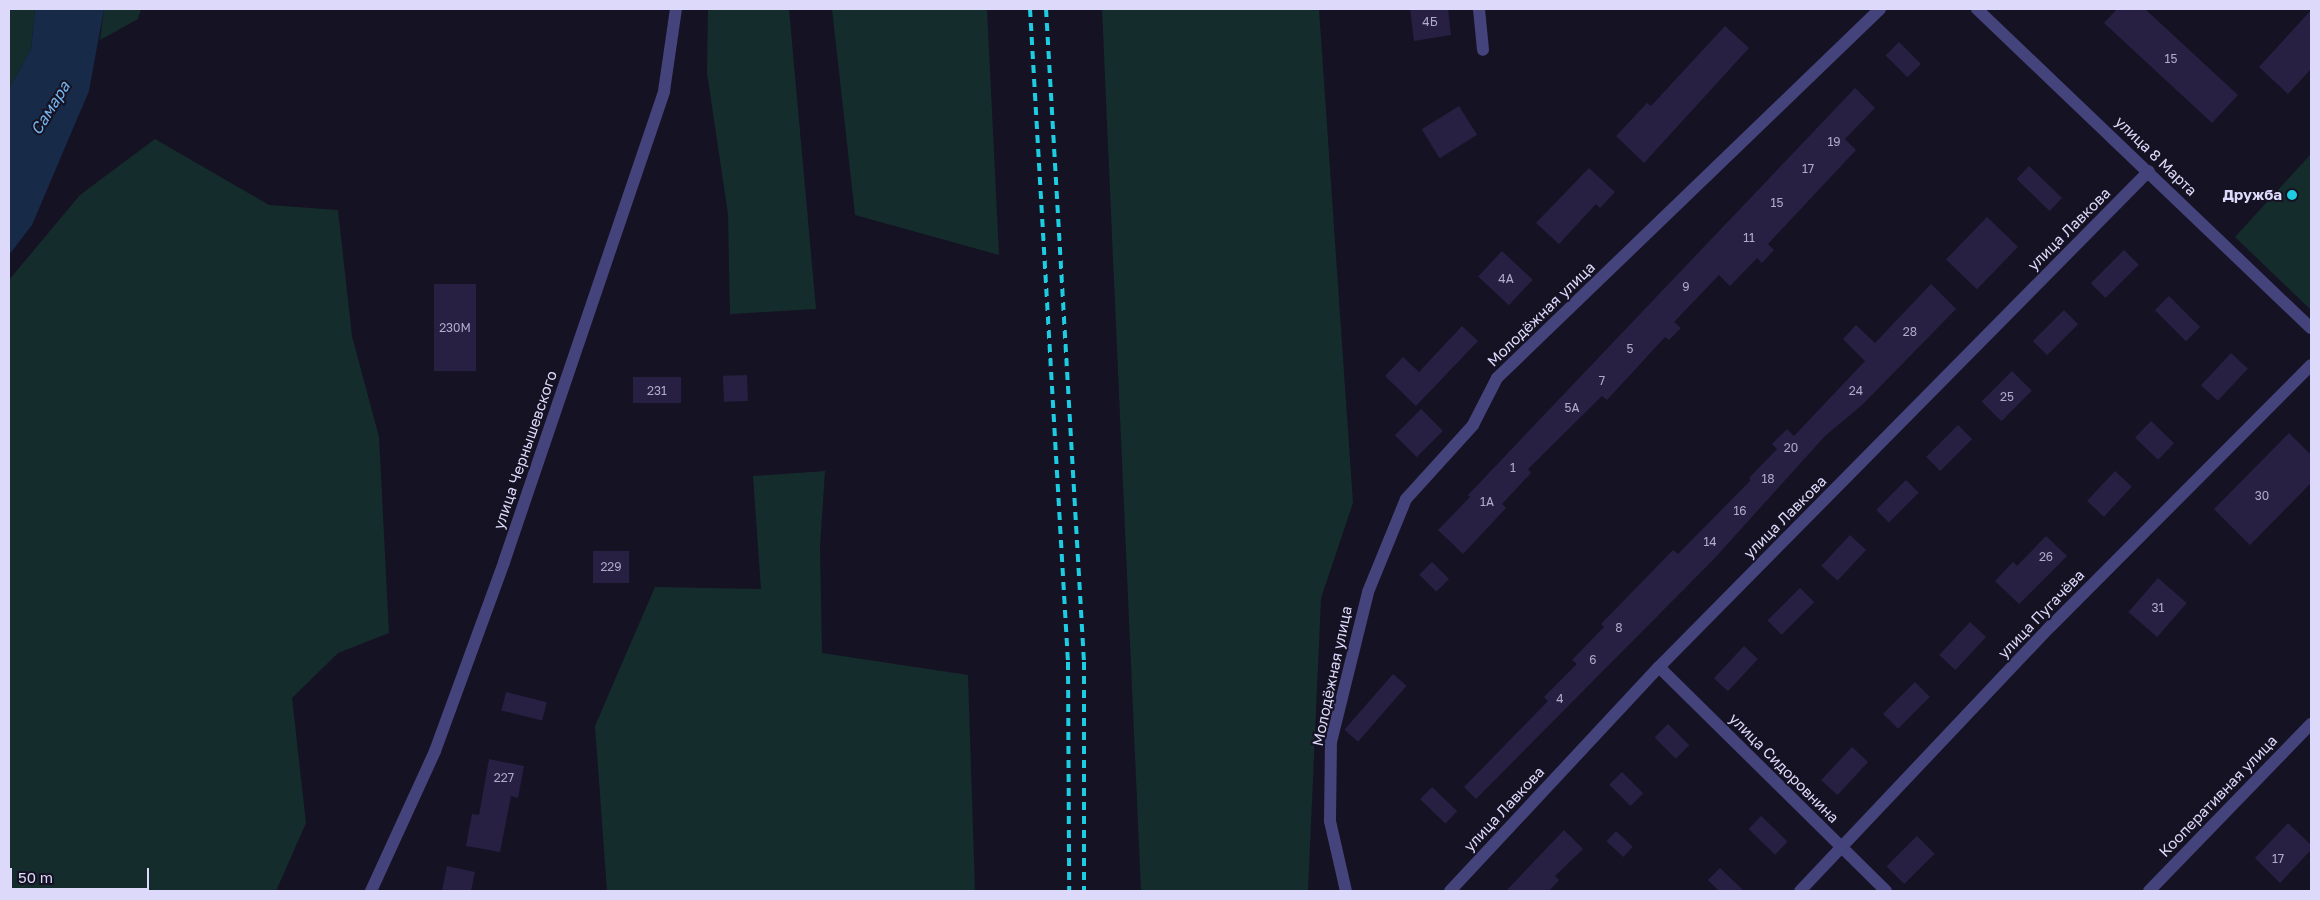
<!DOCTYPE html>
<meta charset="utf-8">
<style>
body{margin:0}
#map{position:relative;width:2320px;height:900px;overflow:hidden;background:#151223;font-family:"Golos Text",sans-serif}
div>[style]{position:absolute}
.green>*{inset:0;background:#152c2c}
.water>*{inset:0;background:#172a48}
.building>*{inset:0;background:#272042;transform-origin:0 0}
.minor>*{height:12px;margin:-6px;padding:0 6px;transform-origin:6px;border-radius:6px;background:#45437c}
.rail>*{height:4px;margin-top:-2px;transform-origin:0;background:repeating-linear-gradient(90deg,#1ecce1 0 8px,transparent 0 14px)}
.dots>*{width:14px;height:14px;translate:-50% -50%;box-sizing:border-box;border:2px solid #151223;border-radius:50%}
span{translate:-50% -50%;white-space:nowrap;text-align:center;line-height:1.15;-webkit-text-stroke:4px #151223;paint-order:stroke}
.number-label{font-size:12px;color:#b0abcc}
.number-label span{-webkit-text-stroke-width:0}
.street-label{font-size:15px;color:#ddd9fa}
.poi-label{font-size:15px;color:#ddd9fa;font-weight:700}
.right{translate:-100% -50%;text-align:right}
.water-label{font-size:16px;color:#74b4ed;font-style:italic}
.frame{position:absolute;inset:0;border:10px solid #ddd9fa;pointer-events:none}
.scale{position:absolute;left:10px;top:868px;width:139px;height:22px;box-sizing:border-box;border:2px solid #ddd9fa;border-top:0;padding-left:6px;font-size:15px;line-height:18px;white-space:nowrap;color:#ddd9fa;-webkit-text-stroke:4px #151223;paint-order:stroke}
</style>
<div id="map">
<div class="green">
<div style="clip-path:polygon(9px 9px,35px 9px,31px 49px,9px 89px)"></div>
<div style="clip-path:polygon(104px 9px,141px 9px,138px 19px,100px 40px)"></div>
<div style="clip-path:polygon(708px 9px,789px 9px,816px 309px,730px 314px,728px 214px,707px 73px)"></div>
<div style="clip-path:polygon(832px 9px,987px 9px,999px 255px,855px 215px)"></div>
<div style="clip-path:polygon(1102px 9px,1319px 9px,1353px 503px,1321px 598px,1308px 891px,1141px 891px)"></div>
<div style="clip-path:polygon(155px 139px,269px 205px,338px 210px,352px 336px,379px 437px,389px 633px,338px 653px,292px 698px,306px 823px,276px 891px,9px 891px,9px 280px,80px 195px)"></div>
<div style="clip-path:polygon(2311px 154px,2311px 310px,2235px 237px)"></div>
<div style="clip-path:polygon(825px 471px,820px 546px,822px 653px,968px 675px,975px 891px,607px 891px,595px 726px,655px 587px,761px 589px,753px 476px)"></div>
</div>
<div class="water">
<div style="clip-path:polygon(35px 9px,104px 9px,89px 91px,32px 225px,9px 255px,9px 89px,31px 49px)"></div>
</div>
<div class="building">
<div style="clip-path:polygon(1410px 9px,1448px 9px,1451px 35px,1414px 41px)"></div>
<div style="clip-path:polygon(2117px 9px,2145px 9px,2238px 95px,2212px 123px,2104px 23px)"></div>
<div style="clip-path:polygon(2311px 10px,2311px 69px,2288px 94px,2259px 67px)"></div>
<div style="clip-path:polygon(1725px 26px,1749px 48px,1644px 163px,1616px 136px,1647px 103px,1651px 106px)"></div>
<div style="left:1899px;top:42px;width:31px;height:19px;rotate:45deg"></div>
<div style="clip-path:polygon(1855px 88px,1875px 108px,1845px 139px,1856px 150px,1768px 244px,1774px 250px,1762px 263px,1757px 258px,1730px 286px,1719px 275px,1674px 322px,1681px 328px,1669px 340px,1665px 337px,1607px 400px,1602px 396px,1528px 469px,1531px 473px,1502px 504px,1506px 508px,1463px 554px,1438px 530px,1470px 497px,1468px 495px)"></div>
<div style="left:1459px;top:106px;width:34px;height:44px;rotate:58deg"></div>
<div style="left:2029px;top:166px;width:46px;height:18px;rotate:44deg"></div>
<div style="clip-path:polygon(1589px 168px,1615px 192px,1600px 208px,1596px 204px,1559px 244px,1536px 223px)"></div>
<div style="left:1987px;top:217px;width:43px;height:59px;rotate:44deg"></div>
<div style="left:2124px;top:250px;width:21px;height:47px;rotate:45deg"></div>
<div style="left:1502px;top:251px;width:42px;height:35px;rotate:43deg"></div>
<div style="left:434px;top:284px;width:42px;height:87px"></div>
<div style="clip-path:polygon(1931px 284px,1956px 309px,1862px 405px,1825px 436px,1713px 560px,1476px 799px,1464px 787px,1548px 701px,1544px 697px,1577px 664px,1572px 660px,1604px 627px,1601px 624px,1673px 550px,1678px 554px,1751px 480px,1749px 478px,1777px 449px,1772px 444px,1787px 429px,1794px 436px,1865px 361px,1843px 339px,1856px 325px,1875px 343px)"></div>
<div style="left:2169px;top:296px;width:44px;height:20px;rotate:45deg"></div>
<div style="left:2064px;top:310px;width:20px;height:44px;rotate:45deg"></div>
<div style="clip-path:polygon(1462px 326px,1478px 341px,1416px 406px,1385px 376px,1403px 357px,1419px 372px)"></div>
<div style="left:2231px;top:353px;width:23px;height:44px;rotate:43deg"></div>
<div style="left:2012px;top:371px;width:28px;height:43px;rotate:45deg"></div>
<div style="left:747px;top:375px;width:26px;height:24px;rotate:88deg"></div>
<div style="left:681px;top:377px;width:26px;height:48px;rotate:90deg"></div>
<div style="left:1421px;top:409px;width:31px;height:37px;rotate:45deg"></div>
<div style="left:2151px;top:421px;width:32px;height:23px;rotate:44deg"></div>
<div style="left:1958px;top:425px;width:20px;height:45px;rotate:45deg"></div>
<div style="clip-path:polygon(2289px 433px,2311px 455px,2311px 483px,2250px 545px,2214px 509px)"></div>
<div style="left:2115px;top:471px;width:23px;height:41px;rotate:43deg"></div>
<div style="left:1906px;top:480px;width:18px;height:42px;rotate:45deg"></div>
<div style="left:1850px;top:535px;width:22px;height:42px;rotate:43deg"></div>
<div style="clip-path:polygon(2046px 536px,2067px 556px,2019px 604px,1995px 581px,2013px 562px,2017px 566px)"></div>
<div style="left:593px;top:551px;width:36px;height:32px"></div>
<div style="left:1432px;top:562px;width:24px;height:18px;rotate:45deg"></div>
<div style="left:2158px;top:578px;width:38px;height:45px;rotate:41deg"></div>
<div style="left:1800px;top:588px;width:20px;height:46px;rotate:45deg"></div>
<div style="left:1970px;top:622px;width:22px;height:45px;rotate:43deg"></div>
<div style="left:1744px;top:646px;width:19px;height:44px;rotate:43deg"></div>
<div style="left:1393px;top:674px;width:18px;height:74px;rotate:41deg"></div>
<div style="left:1915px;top:682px;width:21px;height:45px;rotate:45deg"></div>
<div style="left:506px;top:692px;width:42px;height:19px;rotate:14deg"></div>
<div style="left:1668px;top:724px;width:30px;height:19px;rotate:45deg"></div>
<div style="left:1852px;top:747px;width:22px;height:45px;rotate:43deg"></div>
<div style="clip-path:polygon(489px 759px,524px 766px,518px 798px,511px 796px,500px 852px,466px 846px,472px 814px,479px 815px)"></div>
<div style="left:1622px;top:772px;width:30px;height:18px;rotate:45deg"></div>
<div style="left:1432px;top:787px;width:35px;height:17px;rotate:44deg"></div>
<div style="left:1761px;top:816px;width:37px;height:18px;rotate:44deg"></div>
<div style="clip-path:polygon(2288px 823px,2311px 845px,2311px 850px,2280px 883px,2255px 858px)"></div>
<div style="clip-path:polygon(1564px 830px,1583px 849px,1555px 876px,1559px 880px,1549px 891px,1506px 891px)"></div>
<div style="left:1616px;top:831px;width:23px;height:14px;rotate:43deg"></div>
<div style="left:1917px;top:836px;width:25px;height:43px;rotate:45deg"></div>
<div style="clip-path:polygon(447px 866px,475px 872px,471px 891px,442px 891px)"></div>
<div style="clip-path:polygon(1720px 868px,1744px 891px,1719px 891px,1708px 880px)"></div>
</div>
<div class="minor">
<div style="left:1479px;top:9px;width:41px;rotate:84.4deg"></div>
<div style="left:1977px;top:9px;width:462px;rotate:43.7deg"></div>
<div style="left:1659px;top:667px;width:319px;rotate:44.6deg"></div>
<div style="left:371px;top:891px;width:154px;rotate:-65.4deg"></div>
<div style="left:435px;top:751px;width:201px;rotate:-69.9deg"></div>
<div style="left:504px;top:562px;width:497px;rotate:-71.2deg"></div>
<div style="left:664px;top:91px;width:83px;rotate:-81.7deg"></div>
<div style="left:1346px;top:891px;width:72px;rotate:-102.9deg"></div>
<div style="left:1330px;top:821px;width:79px;rotate:-89.3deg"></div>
<div style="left:1331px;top:742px;width:154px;rotate:-76.1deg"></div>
<div style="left:1368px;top:592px;width:100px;rotate:-67.8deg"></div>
<div style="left:1406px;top:499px;width:100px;rotate:-47.8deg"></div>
<div style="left:1473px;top:425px;width:53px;rotate:-62.9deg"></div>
<div style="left:1497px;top:378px;width:532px;rotate:-43.93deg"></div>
<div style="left:1450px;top:891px;width:306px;rotate:-47deg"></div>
<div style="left:1659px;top:667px;width:697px;rotate:-45.35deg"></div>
<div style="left:1800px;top:891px;width:365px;rotate:-46.6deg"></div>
<div style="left:2051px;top:626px;width:368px;rotate:-45.1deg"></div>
<div style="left:2149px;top:891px;width:233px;rotate:-45.9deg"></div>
</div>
<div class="rail">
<div style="left:1030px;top:9px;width:654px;rotate:86.67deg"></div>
<div style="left:1068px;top:662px;width:229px;rotate:89.7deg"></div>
<div style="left:1046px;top:9px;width:654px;rotate:86.67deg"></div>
<div style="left:1084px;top:662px;width:229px;rotate:90deg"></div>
</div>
<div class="dots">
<div style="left:2292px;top:195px;background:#1ecce1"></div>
</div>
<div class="number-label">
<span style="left:1430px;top:22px">4Б</span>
<span style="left:2171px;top:59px">15</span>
<span style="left:1834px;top:142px">19</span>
<span style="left:1808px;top:169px">17</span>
<span style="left:1777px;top:203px">15</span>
<span style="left:1749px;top:238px">11</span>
<span style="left:1506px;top:279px">4А</span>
<span style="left:1686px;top:287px">9</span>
<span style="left:455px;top:328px">230М</span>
<span style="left:1910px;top:332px">28</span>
<span style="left:1630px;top:349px">5</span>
<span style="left:1602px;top:381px">7</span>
<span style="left:657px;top:391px">231</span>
<span style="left:1856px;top:391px">24</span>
<span style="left:2007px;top:397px">25</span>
<span style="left:1572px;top:408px">5А</span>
<span style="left:1791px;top:448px">20</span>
<span style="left:1513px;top:468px">1</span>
<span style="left:1768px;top:479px">18</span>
<span style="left:2262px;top:496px">30</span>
<span style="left:1487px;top:502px">1А</span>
<span style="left:1740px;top:511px">16</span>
<span style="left:1710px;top:542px">14</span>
<span style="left:2046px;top:557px">26</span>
<span style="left:611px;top:567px">229</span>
<span style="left:2158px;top:608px">31</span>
<span style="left:1619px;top:628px">8</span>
<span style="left:1593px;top:660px">6</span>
<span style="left:1560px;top:699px">4</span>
<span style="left:504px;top:778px">227</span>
<span style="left:2278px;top:859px">17</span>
</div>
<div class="street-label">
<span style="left:2156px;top:156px;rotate:44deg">улица 8 Марта</span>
<span style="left:2069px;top:229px;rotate:-45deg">улица Лавкова</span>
<span style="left:1541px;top:314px;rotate:-44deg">Молодёжная улица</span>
<span style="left:525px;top:450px;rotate:-71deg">улица Чернышевского</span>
<span style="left:1785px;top:517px;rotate:-45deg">улица Лавкова</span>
<span style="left:2041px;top:614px;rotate:-46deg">улица Пугачёва</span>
<span style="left:1332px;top:676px;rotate:-78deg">Молодёжная улица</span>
<span style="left:1784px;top:768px;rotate:45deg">улица Сидоровнина</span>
<span style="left:2218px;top:796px;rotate:-46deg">Кооперативная улица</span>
<span style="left:1504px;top:809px;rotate:-47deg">улица Лавкова</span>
</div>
<div class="poi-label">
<span class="right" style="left:2282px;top:195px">Дружба</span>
</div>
<div class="water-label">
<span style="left:50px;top:108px;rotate:-58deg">Самара</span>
</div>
<div class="frame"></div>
<div class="scale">50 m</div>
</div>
